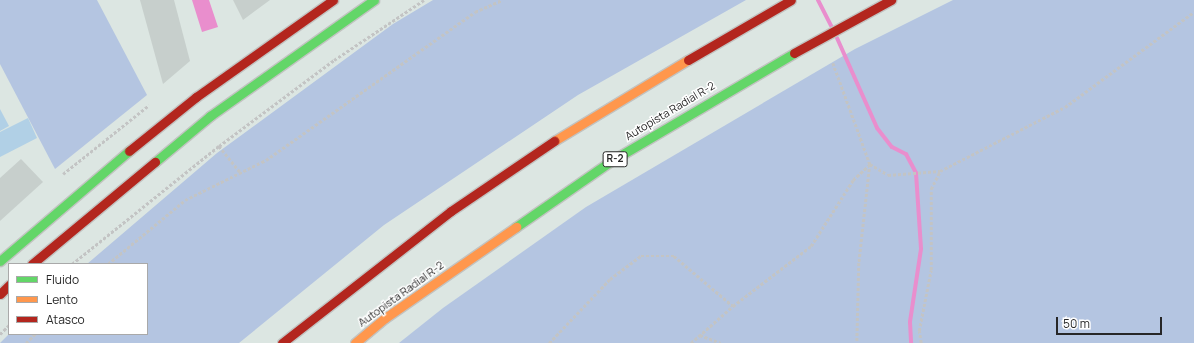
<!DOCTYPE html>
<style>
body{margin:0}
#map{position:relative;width:1194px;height:343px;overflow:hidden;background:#dce6e2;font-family:Manrope,sans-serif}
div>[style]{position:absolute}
.green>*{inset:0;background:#b4c5e1}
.pitch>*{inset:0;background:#b1d0e6}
.water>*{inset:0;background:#e98ecd}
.stream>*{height:4px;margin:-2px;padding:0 2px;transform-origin:2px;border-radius:2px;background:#e98ecd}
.building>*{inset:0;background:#c7cfcc}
.path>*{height:2.5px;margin-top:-1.25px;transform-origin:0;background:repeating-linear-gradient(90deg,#c3c4c4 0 3px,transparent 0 5px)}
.roads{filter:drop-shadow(1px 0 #c2c3c1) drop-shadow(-1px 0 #c2c3c1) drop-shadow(0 1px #c2c3c1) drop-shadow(0 -1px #c2c3c1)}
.fast>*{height:9px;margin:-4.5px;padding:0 4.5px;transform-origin:4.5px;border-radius:4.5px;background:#63d668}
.slow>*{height:9px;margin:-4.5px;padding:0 4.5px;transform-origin:4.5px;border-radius:4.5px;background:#ff974d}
.jam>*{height:9px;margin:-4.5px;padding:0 4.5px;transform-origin:4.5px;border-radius:4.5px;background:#b3261e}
span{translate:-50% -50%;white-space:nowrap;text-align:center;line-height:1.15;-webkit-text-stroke:3px #fff;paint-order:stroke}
.shield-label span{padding:1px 3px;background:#fff;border:1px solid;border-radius:3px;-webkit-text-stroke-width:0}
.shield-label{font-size:10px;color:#272727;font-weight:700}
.street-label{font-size:11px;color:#272727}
.legend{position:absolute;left:8px;top:263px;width:140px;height:72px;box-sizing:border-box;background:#fff;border:1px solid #a9a9a9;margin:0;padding:5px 7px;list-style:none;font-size:12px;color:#272727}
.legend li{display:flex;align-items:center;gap:8px;height:20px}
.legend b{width:20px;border:1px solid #a9a9a9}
.scale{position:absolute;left:1056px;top:317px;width:106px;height:18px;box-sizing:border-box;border:2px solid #272727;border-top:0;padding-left:5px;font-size:12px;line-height:14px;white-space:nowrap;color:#272727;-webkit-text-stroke:3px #fff;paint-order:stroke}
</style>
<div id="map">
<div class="green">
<div style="clip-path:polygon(0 0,97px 0,147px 95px,55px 169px,0 64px)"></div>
<div style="clip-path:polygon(433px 0,746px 0,578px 95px,384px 225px,239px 343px,0 343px,9px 334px,147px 334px,147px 264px,87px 264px,217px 153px,393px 24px)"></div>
<div style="clip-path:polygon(953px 0,1194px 0,1194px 343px,399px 343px,443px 308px,586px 207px,855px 49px)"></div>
</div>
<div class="pitch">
<div style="clip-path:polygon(0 109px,9px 126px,0 131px)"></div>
<div style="clip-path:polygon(28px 118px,37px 138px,0 157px,0 132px)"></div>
</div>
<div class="water">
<div style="clip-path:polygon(192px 0,209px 0,218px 27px,202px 32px)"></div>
</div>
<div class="stream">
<div style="left:818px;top:0;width:29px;rotate:63deg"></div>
<div style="left:837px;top:38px;width:98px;rotate:66deg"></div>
<div style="left:877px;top:128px;width:24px;rotate:52deg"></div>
<div style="left:892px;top:147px;width:16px;rotate:27deg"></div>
<div style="left:906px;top:154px;width:21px;rotate:62deg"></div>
<div style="left:916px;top:173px;width:76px;rotate:86.2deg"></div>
<div style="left:921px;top:249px;width:74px;rotate:98.6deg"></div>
<div style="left:910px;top:322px;width:21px;rotate:87deg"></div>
</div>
<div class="building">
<div style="clip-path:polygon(140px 0,174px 0,190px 61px,163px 84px)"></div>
<div style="clip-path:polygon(233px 0,270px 0,243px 20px)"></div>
<div style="clip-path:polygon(21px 159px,43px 182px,0 221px,0 178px)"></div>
</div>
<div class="path">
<div style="left:833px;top:63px;width:108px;rotate:69.9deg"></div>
<div style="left:870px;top:164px;width:100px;rotate:96.3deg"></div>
<div style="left:859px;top:263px;width:80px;rotate:91.4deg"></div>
<div style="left:219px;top:146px;width:33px;rotate:51deg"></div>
<div style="left:63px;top:174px;width:110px;rotate:-38.7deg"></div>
<div style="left:72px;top:264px;width:189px;rotate:-38.8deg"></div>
<div style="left:219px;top:146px;width:144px;rotate:-36.8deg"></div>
<div style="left:334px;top:60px;width:108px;rotate:-33.7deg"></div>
<div style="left:108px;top:264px;width:100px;rotate:-39.7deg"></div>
<div style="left:185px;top:200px;width:90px;rotate:-26.3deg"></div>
<div style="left:266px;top:160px;width:256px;rotate:-35.3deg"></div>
<div style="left:475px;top:12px;width:30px;rotate:-24deg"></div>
<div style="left:0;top:334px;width:13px;rotate:-45deg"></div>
<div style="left:700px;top:335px;width:22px;rotate:21deg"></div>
<div style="left:26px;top:343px;width:13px;rotate:-45deg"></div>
<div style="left:549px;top:343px;width:88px;rotate:-46.4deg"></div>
<div style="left:610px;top:279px;width:39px;rotate:-37deg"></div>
<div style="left:641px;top:256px;width:33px"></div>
<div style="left:674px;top:256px;width:77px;rotate:40.3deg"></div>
<div style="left:691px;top:343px;width:56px;rotate:-41.4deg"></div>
<div style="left:733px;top:306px;width:98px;rotate:-37.6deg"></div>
<div style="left:811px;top:246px;width:78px;rotate:-57.5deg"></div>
<div style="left:853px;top:180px;width:23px;rotate:-43deg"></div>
<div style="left:870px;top:164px;width:21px;rotate:31deg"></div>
<div style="left:888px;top:175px;width:52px;rotate:-4.4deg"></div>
<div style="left:940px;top:171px;width:140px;rotate:-27.1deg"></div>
<div style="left:1065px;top:107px;width:160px;rotate:-36.4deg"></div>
<div style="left:921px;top:343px;width:12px;rotate:-99deg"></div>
<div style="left:919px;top:331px;width:62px;rotate:-78.9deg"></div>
<div style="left:931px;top:270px;width:81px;rotate:-90deg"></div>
<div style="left:931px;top:189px;width:20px;rotate:-63deg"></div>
</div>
<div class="roads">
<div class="fast">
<div style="left:155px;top:162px;width:72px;rotate:-39.9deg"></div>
<div style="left:210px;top:116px;width:201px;rotate:-35.3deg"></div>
<div style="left:516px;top:227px;width:116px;rotate:-34.8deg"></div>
<div style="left:611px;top:161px;width:212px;rotate:-30.5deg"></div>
<div style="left:0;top:261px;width:170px;rotate:-40.5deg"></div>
</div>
<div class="slow">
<div style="left:554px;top:141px;width:157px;rotate:-31.2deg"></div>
<div style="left:355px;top:343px;width:39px;rotate:-40deg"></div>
<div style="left:385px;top:318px;width:160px;rotate:-34.8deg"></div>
</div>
<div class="jam">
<div style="left:794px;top:53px;width:111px;rotate:-28.7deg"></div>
<div style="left:688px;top:60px;width:119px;rotate:-30.2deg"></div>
<div style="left:129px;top:151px;width:86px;rotate:-38.9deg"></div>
<div style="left:196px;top:97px;width:168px;rotate:-35.3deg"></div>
<div style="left:32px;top:264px;width:160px;rotate:-39.7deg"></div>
<div style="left:0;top:294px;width:13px;rotate:-45deg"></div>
<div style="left:282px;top:343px;width:214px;rotate:-38deg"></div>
<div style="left:451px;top:211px;width:125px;rotate:-34.2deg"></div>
</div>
</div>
<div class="shield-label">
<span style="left:615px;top:159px">R-2</span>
</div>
<div class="street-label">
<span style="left:670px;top:111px;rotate:-31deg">Autopista Radial R-2</span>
<span style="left:401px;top:294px;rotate:-36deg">Autopista Radial R-2</span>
</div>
<ul class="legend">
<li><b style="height:5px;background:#63d668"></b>Fluido</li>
<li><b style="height:5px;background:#ff974d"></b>Lento</li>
<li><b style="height:5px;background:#b3261e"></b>Atasco</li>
</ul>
<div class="scale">50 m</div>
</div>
